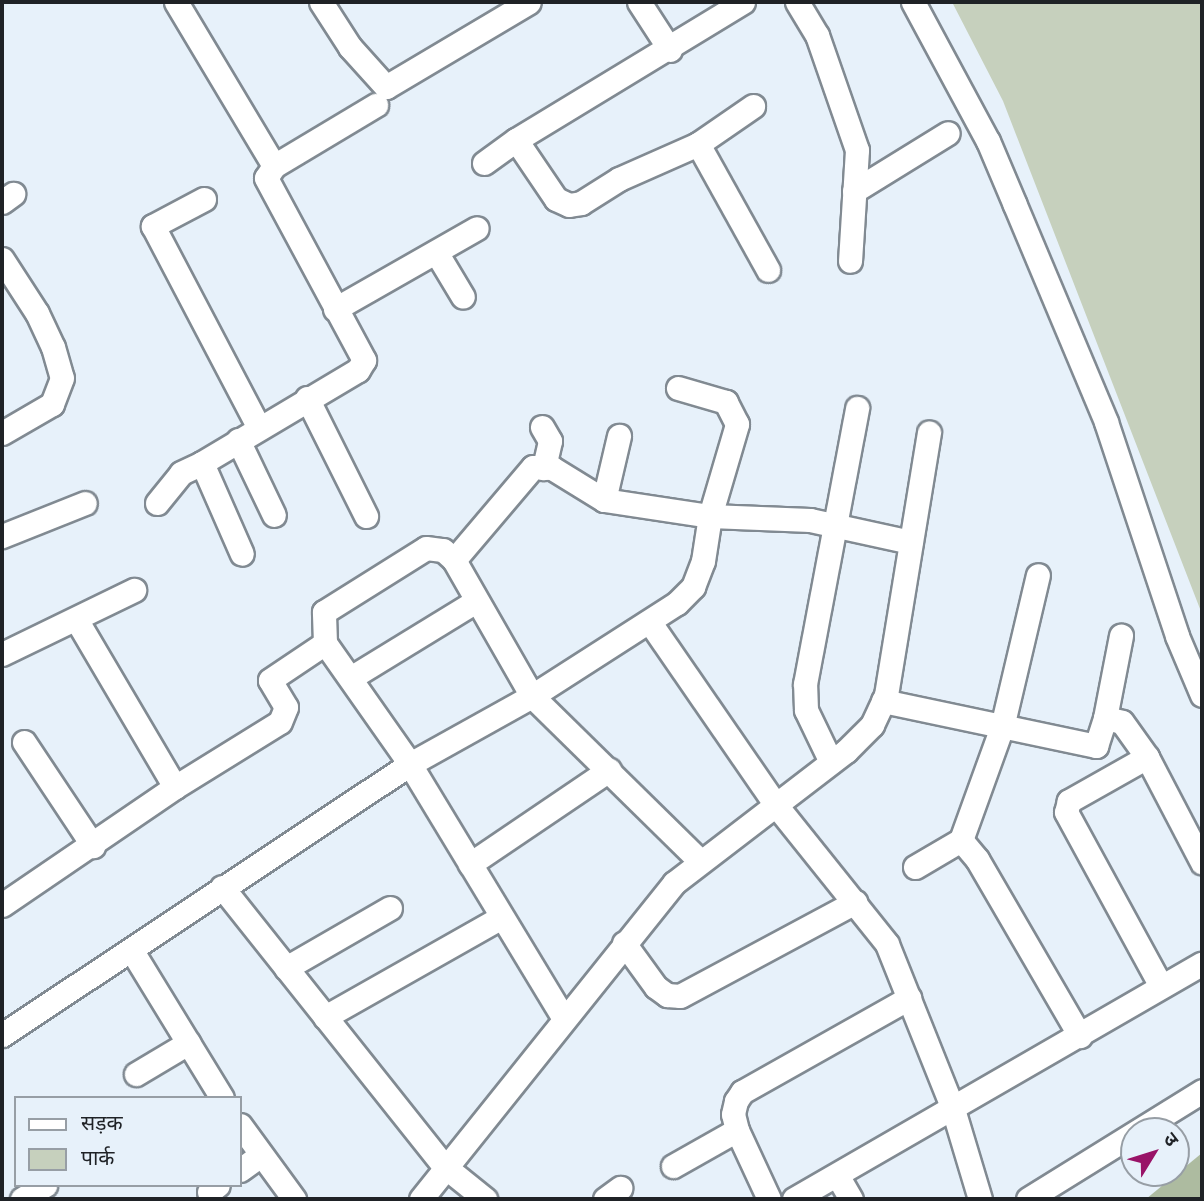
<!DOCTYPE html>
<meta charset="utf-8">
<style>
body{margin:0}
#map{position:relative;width:1204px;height:1201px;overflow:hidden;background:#e7f1fa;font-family:"Alegreya Sans","Noto Sans Devanagari",sans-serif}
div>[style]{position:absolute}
.green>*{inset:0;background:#c6d0bd}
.forest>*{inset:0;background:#adbba0}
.roads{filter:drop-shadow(2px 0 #818a92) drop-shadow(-2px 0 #818a92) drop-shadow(0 2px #818a92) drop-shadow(0 -2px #818a92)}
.minor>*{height:23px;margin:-11.5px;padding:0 11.5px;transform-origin:11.5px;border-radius:11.5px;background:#fff}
span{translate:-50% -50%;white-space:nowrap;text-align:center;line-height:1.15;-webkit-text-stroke:7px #e7f1fa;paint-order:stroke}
.frame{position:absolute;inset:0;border:4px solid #1f2226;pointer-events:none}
.legend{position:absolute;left:14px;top:1096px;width:228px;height:91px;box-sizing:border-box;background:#e7f1fa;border:2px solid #979ea5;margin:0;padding:9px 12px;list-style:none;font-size:21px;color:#1f2226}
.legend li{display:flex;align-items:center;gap:14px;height:35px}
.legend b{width:35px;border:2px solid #979ea5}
.north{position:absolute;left:1120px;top:1117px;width:70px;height:70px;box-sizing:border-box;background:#e7f1fa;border:2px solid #979ea5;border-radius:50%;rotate:52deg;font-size:19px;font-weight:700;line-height:28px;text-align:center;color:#1f2226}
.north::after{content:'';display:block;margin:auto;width:24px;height:32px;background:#991367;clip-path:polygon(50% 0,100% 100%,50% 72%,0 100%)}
</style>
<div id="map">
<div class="green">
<div style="clip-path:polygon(952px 2px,1202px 2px,1202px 614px,1003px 101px)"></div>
</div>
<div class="forest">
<div style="clip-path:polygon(1202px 1153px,1202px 1199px,1146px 1199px)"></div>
</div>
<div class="roads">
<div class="minor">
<div style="left:176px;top:2px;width:191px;rotate:59.1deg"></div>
<div style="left:274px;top:166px;width:14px;rotate:124deg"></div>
<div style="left:266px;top:178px;width:207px;rotate:61.7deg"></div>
<div style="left:364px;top:360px;width:12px;rotate:121deg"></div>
<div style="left:358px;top:370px;width:182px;rotate:149.2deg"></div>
<div style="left:202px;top:463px;width:99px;rotate:66.3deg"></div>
<div style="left:321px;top:2px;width:54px;rotate:57.2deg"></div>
<div style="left:350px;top:47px;width:54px;rotate:48deg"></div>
<div style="left:386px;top:87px;width:166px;rotate:-30.7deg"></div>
<div style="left:639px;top:2px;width:57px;rotate:57.1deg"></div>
<div style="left:743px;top:2px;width:266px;rotate:148.7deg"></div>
<div style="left:516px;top:140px;width:71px;rotate:55.9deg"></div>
<div style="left:556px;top:199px;width:14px;rotate:25deg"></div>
<div style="left:569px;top:205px;width:12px;rotate:-9deg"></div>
<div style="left:581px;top:203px;width:45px;rotate:-32.3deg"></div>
<div style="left:619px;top:179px;width:86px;rotate:-23.9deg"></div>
<div style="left:698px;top:144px;width:67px;rotate:-34.6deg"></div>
<div style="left:797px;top:2px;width:39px;rotate:59deg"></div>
<div style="left:817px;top:35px;width:122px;rotate:70.8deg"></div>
<div style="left:857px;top:150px;width:111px;rotate:93.6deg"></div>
<div style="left:913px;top:2px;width:158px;rotate:61.7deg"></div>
<div style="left:988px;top:141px;width:69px;rotate:67.1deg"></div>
<div style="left:1015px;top:205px;width:235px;rotate:67.2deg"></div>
<div style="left:1106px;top:422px;width:225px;rotate:71.6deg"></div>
<div style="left:1177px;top:636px;width:64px;rotate:67deg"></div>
<div style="left:698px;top:144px;width:144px;rotate:60.9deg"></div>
<div style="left:484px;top:163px;width:39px;rotate:-36deg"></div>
<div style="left:274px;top:166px;width:119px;rotate:-30.9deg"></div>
<div style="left:854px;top:191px;width:110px;rotate:-31.7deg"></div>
<div style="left:204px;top:199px;width:58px;rotate:152.1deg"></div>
<div style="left:153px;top:226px;width:228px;rotate:62.3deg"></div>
<div style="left:2px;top:202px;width:14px;rotate:-36deg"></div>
<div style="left:436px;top:252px;width:52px;rotate:59deg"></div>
<div style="left:2px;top:259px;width:64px;rotate:57.1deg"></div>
<div style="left:37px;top:313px;width:38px;rotate:65deg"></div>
<div style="left:53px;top:347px;width:32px;rotate:74deg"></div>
<div style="left:62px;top:378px;width:28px;rotate:111deg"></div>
<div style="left:52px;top:404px;width:58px;rotate:149.9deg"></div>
<div style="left:335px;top:309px;width:163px;rotate:-29.7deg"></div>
<div style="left:307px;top:398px;width:132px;rotate:63.4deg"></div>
<div style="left:542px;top:427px;width:16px;rotate:60deg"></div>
<div style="left:550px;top:441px;width:28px;rotate:103deg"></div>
<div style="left:238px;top:440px;width:83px;rotate:64.4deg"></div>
<div style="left:604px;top:500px;width:107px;rotate:8.6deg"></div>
<div style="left:710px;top:516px;width:100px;rotate:2.3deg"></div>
<div style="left:810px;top:520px;width:103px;rotate:12.3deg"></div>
<div style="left:157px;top:503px;width:38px;rotate:-51deg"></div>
<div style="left:181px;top:473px;width:23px;rotate:-25deg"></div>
<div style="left:2px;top:536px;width:89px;rotate:-21.7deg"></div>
<div style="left:454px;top:560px;width:122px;rotate:-49.7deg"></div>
<div style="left:533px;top:467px;width:19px;rotate:3deg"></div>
<div style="left:552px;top:468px;width:61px;rotate:31.6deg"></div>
<div style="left:604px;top:500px;width:66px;rotate:-76.8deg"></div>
<div style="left:76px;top:619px;width:195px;rotate:59.5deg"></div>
<div style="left:651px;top:624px;width:219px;rotate:55.4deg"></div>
<div style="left:775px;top:804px;width:179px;rotate:51.3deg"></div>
<div style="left:887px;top:944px;width:178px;rotate:68.2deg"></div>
<div style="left:953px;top:1109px;width:94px;rotate:73.3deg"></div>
<div style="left:2px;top:654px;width:147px;rotate:-25.9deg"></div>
<div style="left:352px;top:677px;width:145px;rotate:-31.5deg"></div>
<div style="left:883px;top:701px;width:218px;rotate:11.9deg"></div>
<div style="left:1096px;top:746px;width:29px;rotate:-72deg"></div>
<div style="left:1105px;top:718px;width:17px;rotate:13deg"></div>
<div style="left:1122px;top:722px;width:43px;rotate:54.5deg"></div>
<div style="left:1147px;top:757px;width:119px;rotate:62.4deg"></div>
<div style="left:1105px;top:718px;width:84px;rotate:-79deg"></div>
<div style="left:24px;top:742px;width:125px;rotate:56.4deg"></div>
<div style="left:1147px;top:757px;width:90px;rotate:150.6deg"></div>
<div style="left:1069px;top:801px;width:11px;rotate:105deg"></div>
<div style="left:1066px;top:812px;width:198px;rotate:61.4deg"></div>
<div style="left:831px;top:762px;width:58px;rotate:-115.7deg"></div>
<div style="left:806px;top:710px;width:26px;rotate:-92deg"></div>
<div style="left:805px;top:684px;width:281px;rotate:-79.3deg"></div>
<div style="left:961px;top:840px;width:25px;rotate:50deg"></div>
<div style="left:977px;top:859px;width:205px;rotate:59.8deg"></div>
<div style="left:470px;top:864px;width:168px;rotate:-34.1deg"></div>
<div style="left:915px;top:867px;width:53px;rotate:-30.4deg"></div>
<div style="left:961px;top:840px;width:120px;rotate:-70.1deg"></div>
<div style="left:1002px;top:727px;width:156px;rotate:-76.7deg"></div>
<div style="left:222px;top:887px;width:357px;rotate:51.5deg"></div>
<div style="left:444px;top:1166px;width:53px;rotate:38.8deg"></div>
<div style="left:2px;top:905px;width:209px;rotate:-34.3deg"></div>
<div style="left:175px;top:787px;width:123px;rotate:-31.8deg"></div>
<div style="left:280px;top:722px;width:16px;rotate:-68deg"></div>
<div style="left:286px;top:707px;width:31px;rotate:-121deg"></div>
<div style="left:270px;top:680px;width:66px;rotate:-33.9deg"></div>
<div style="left:624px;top:943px;width:54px;rotate:54deg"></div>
<div style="left:656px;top:987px;width:14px;rotate:36deg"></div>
<div style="left:667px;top:995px;width:13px;rotate:4deg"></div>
<div style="left:680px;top:996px;width:199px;rotate:-28.2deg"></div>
<div style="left:132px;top:951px;width:172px;rotate:58.5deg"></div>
<div style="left:286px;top:968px;width:120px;rotate:-30deg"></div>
<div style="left:325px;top:1017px;width:203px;rotate:-29.5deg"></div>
<div style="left:563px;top:1017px;width:296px;rotate:-121.2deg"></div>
<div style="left:410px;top:764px;width:148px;rotate:-125.1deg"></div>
<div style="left:325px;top:643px;width:31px;rotate:-92deg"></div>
<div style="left:324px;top:612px;width:120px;rotate:-32.1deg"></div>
<div style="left:426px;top:548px;width:17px;rotate:7deg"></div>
<div style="left:443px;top:550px;width:15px;rotate:42deg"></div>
<div style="left:454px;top:560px;width:157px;rotate:60.2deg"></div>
<div style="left:532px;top:696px;width:235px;rotate:44.5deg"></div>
<div style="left:2px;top:1035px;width:490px;rotate:-33.6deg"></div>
<div style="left:410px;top:764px;width:140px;rotate:-29.1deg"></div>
<div style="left:532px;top:696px;width:172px;rotate:-32.7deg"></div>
<div style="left:677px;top:603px;width:23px;rotate:-45deg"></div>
<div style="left:693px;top:587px;width:28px;rotate:-69deg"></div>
<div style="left:703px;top:561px;width:46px;rotate:-81.2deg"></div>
<div style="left:710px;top:516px;width:96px;rotate:-73.6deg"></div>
<div style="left:737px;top:424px;width:25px;rotate:-117deg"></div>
<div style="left:726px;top:402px;width:50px;rotate:-163.7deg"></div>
<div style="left:136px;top:1074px;width:61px;rotate:-30.8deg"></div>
<div style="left:240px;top:1125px;width:92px;rotate:53.9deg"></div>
<div style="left:673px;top:1166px;width:73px;rotate:-29.4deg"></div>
<div style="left:240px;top:1170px;width:24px;rotate:-36deg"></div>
<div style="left:837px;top:1175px;width:28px;rotate:60deg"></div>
<div style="left:209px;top:1192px;width:11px;rotate:-38deg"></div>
<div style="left:22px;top:1199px;width:27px;rotate:-31deg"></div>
<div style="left:421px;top:1199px;width:405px;rotate:-51.3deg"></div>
<div style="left:674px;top:883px;width:217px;rotate:-37.5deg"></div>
<div style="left:846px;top:751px;width:37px;rotate:-45deg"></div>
<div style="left:872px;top:725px;width:33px;rotate:-65deg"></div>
<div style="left:886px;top:695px;width:266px;rotate:-80.7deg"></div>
<div style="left:605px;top:1199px;width:19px;rotate:-36deg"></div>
<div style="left:769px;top:1199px;width:76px;rotate:-114.9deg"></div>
<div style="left:737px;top:1130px;width:16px;rotate:-104deg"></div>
<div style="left:733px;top:1114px;width:13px;rotate:-77deg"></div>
<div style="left:736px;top:1101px;width:11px;rotate:-56deg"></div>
<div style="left:742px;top:1092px;width:192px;rotate:-29.4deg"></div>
<div style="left:794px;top:1199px;width:471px;rotate:-30deg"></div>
<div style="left:1028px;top:1199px;width:205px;rotate:-31.8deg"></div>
</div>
</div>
<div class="frame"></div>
<ul class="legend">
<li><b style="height:9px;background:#fff"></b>सड़क</li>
<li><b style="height:19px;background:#c6d0bd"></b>पार्क</li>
</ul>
<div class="north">उ</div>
</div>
